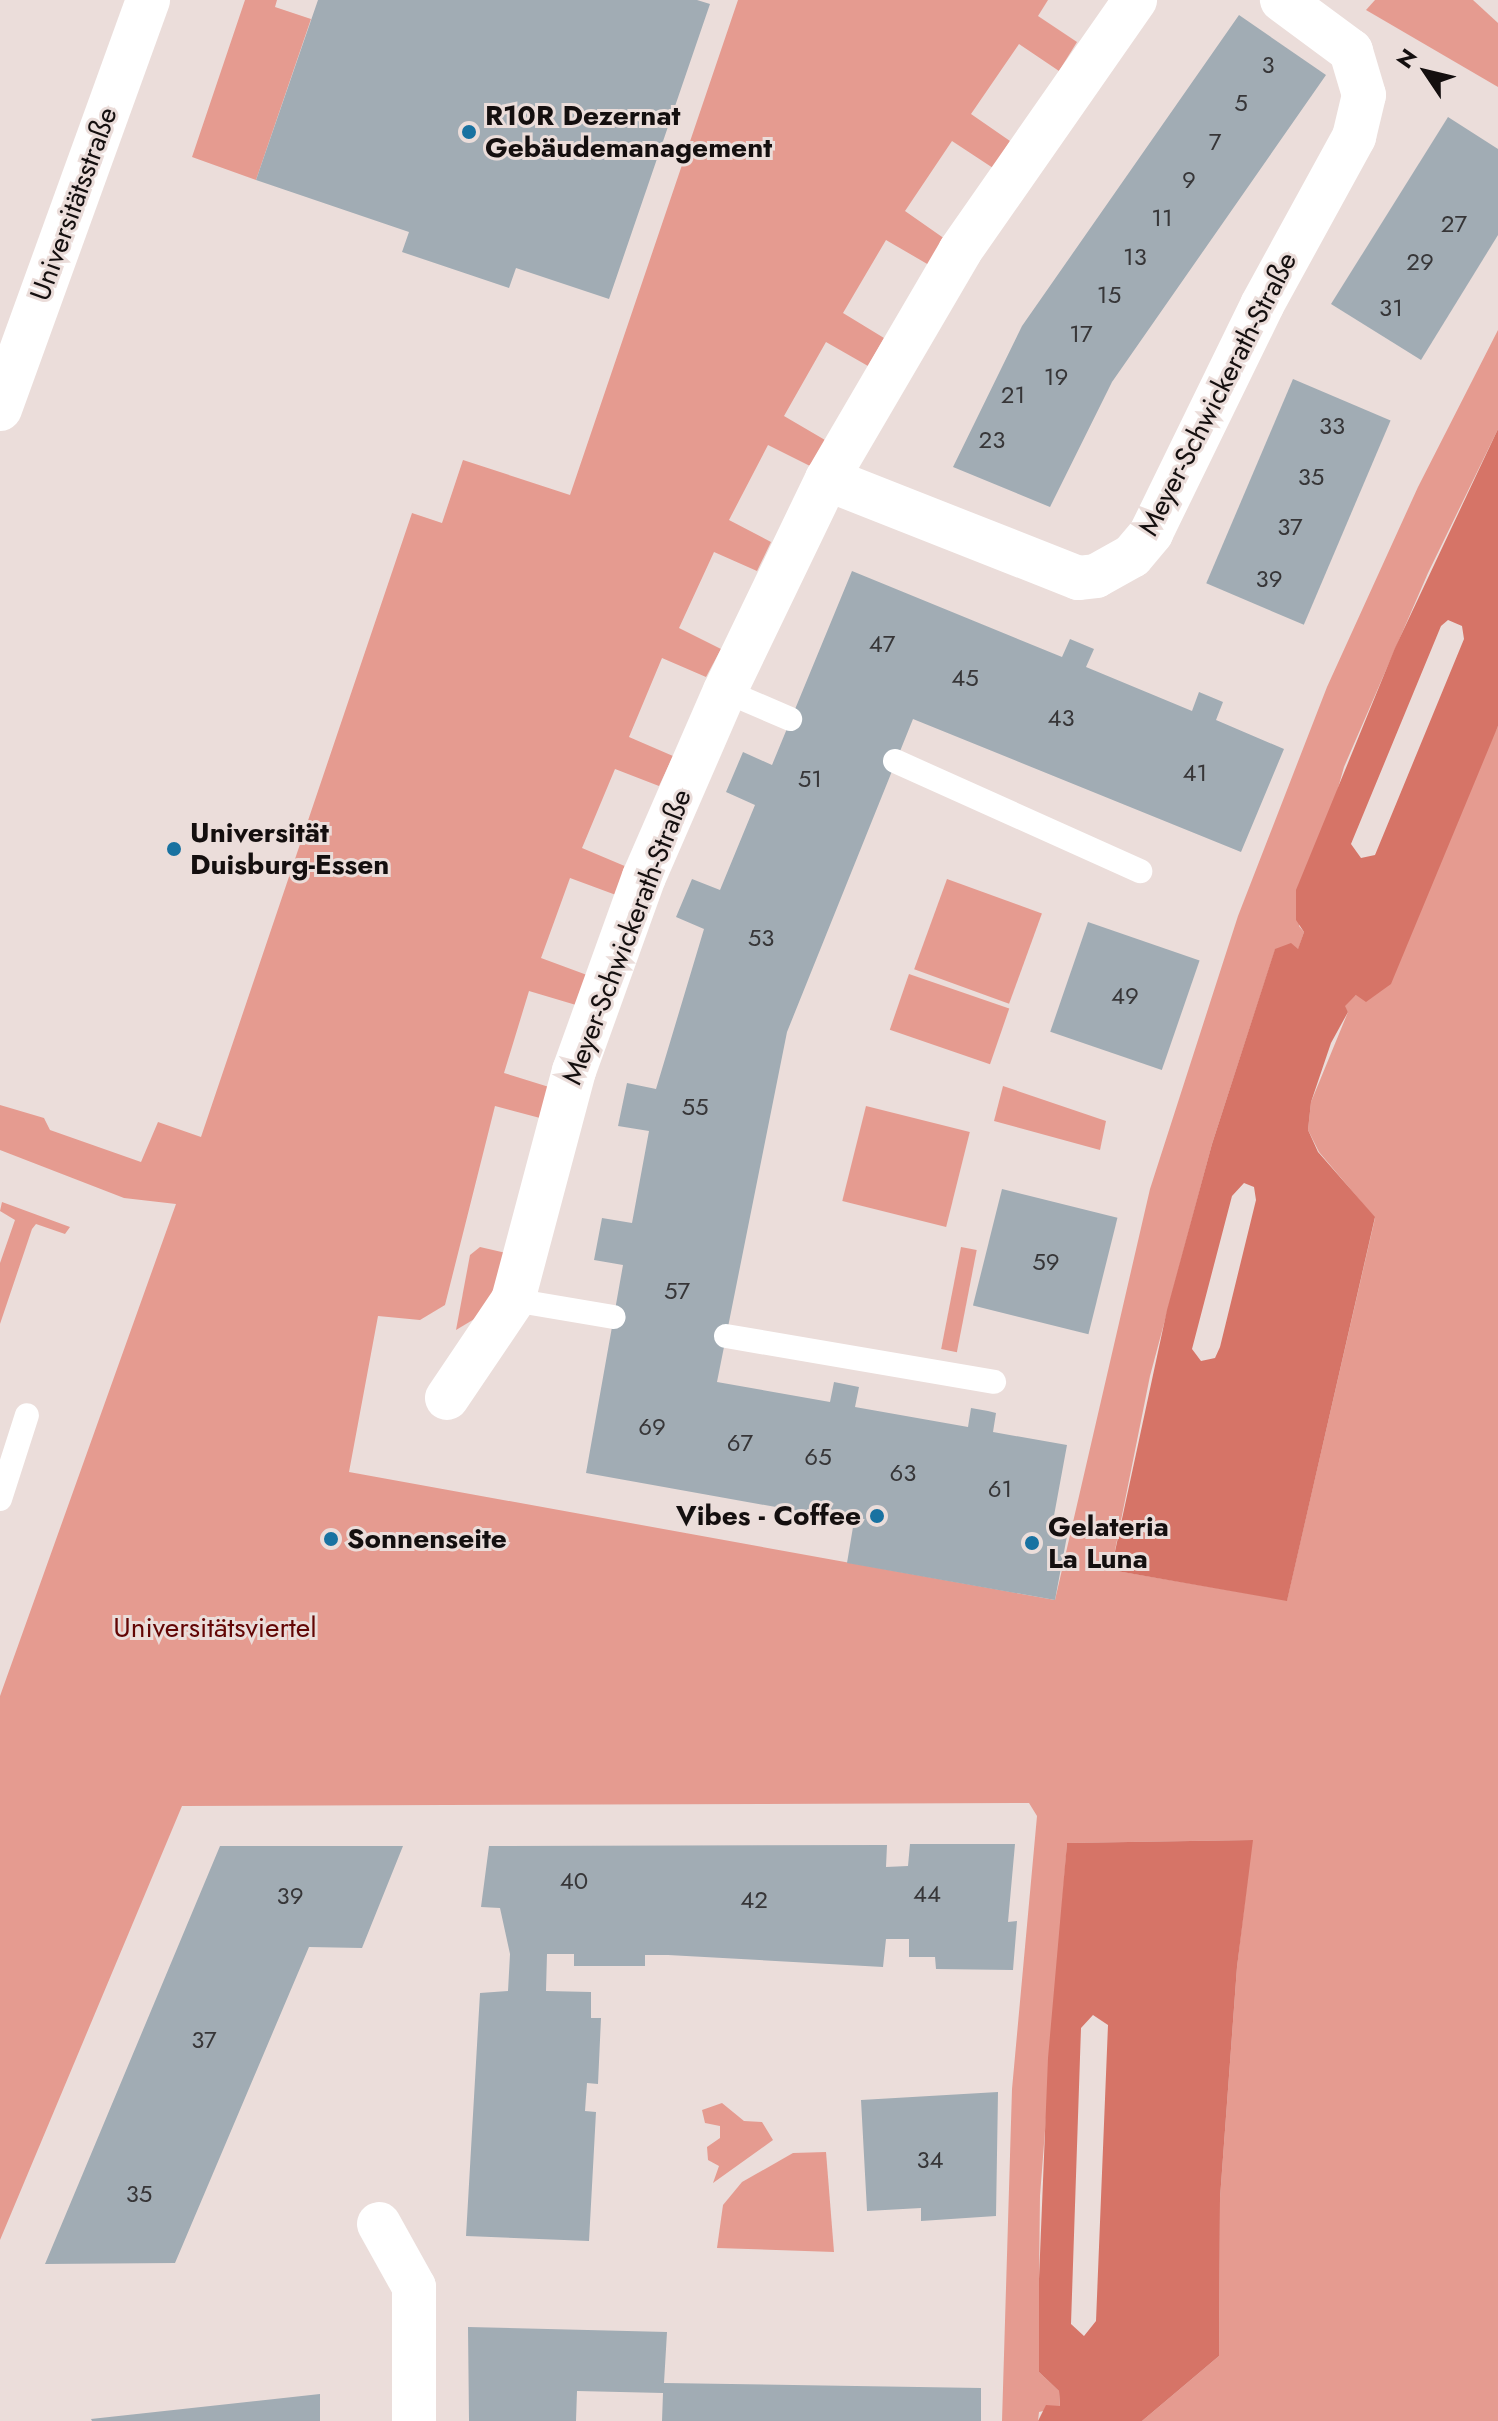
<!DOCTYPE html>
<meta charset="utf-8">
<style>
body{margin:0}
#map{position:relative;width:1498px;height:2421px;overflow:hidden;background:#ebddda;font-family:Jost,sans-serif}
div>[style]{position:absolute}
.green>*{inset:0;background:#e59b90;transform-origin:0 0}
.water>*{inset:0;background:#d67467}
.building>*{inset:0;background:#a1acb4;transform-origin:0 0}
.lane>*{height:24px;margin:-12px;padding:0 12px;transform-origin:12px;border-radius:12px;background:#fff}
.street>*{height:44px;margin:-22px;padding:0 22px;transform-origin:22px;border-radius:22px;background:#fff}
.dots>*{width:22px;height:22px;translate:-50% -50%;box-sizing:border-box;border:4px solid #ebddda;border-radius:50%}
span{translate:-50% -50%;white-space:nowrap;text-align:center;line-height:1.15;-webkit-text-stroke:6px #ebddda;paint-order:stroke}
.number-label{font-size:24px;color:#373638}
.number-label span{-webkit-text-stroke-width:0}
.poi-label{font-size:28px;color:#140f0f;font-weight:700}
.left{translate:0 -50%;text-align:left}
.right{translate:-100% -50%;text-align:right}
.street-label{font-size:28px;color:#140f0f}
.park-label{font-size:28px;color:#620504}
.north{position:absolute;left:1386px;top:32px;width:80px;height:80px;-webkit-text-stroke:6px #ebddda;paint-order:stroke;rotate:305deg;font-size:22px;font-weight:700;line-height:32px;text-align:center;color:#140f0f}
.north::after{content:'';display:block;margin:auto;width:28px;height:36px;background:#140f0f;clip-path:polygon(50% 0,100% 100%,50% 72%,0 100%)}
</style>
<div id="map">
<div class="green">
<div style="clip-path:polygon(245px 0,277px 0,275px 7px,311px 19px,256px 180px,192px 157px)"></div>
<div style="clip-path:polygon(738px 0,1048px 0,1038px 16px,1077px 42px,1059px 71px,1019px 44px,971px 114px,1010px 141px,993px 168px,952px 141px,905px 211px,945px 239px,929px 265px,886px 240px,843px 313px,884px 338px,868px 366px,826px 342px,784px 416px,825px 440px,810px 466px,768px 445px,729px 520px,771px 542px,757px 571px,714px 552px,679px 628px,721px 649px,706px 677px,662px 658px,629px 737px,673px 756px,659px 786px,615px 769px,582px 848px,627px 867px,616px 895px,570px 878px,541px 958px,587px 975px,576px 1005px,529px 991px,504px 1073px,549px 1087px,540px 1118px,495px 1106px,445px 1305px,420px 1320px,378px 1316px,349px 1472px,1055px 1600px,1150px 1189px,1238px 916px,1327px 687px,1418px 487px,1498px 330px,1498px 429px,1428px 573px,1344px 767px,1299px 926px,1304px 932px,1298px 950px,1275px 950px,1212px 1144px,1150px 1376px,1111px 1570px,1287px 1600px,1375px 1218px,1319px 1152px,1308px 1130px,1311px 1102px,1348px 1012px,1344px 1006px,1356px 995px,1498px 726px,1498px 2421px,1142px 2421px,1219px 2356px,1220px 2198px,1237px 1967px,1252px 1840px,1067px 1843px,1040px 2196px,1039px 2279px,1039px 2372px,1059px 2391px,1060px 2407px,1039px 2412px,1038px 2421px,1002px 2421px,1012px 2089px,1037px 1816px,1029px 1803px,182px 1806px,0 2240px,0 1696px,176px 1204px,124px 1198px,0 1150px,0 1105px,44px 1118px,50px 1130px,141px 1162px,158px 1122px,201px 1137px,412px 513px,442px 523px,463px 460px,570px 495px)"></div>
<div style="clip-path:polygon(1375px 0,1473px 0,1498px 23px,1498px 87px,1366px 10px)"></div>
<div style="left:947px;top:879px;width:101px;height:96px;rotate:20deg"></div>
<div style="left:909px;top:974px;width:106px;height:59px;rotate:19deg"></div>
<div style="clip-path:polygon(1003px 1086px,1106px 1121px,1100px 1150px,994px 1121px)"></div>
<div style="left:866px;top:1106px;width:107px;height:98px;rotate:14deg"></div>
<div style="clip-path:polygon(2px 1202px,70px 1227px,65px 1234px,36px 1224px,32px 1229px,0 1324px,0 1263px,15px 1220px,0 1211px)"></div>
<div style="clip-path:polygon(480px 1247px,506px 1253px,492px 1295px,476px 1318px,456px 1330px,470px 1255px)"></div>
<div style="left:961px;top:1247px;width:16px;height:104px;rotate:11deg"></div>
<div style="clip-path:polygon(722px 2103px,744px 2121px,762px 2122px,773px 2140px,713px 2183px,719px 2166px,708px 2160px,707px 2147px,720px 2138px,720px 2126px,705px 2123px,702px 2110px)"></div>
<div style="clip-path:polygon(826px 2152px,834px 2252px,717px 2248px,723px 2205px,742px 2182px,793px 2153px)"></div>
</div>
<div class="water">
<div style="clip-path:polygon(evenodd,1498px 429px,1498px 726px,1391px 984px,1366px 1002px,1356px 995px,1345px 1006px,1348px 1012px,1331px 1043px,1311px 1102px,1308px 1130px,1318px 1152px,1375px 1217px,1287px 1601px,1111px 1570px,1167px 1310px,1212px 1144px,1275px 949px,1291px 943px,1298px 949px,1304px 932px,1296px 920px,1296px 890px,1395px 648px,1498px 429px,1448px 620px,1462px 626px,1464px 639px,1375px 855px,1361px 858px,1351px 844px,1441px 626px,1448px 620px,1498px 429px,1244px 1183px,1254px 1187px,1256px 1200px,1220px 1347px,1215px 1358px,1201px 1361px,1192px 1349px,1232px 1196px,1244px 1183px)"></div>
<div style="clip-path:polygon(evenodd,1253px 1840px,1237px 1967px,1220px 2198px,1219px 2356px,1142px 2421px,1038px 2421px,1046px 2405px,1060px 2406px,1059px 2391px,1039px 2372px,1039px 2279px,1048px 2058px,1067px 1843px,1253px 1840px,1093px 2015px,1108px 2025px,1096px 2321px,1084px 2336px,1071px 2324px,1081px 2028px,1093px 2015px)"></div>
</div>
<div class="building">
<div style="clip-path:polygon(318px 0,697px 0,710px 4px,609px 299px,516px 268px,509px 288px,402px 252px,409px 232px,256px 180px)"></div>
<div style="clip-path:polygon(1239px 15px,1326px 75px,1112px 382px,1050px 507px,953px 467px,1022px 326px)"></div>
<div style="clip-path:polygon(1448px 117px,1498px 149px,1498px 235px,1421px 360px,1331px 304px)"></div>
<div style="left:1293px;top:379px;width:106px;height:222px;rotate:23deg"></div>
<div style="clip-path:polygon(852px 571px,1062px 657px,1070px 639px,1094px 649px,1086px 667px,1192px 711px,1199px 692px,1223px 702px,1216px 720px,1284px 749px,1241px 852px,913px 719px,787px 1032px,717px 1382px,830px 1402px,834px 1382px,859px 1387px,855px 1407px,968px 1427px,971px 1408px,988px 1411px,996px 1413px,993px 1432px,1067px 1445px,1051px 1532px,1067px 1536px,1055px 1600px,847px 1563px,854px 1521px,586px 1473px,623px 1265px,594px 1260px,602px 1218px,632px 1223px,649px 1131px,618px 1126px,627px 1083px,656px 1089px,704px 929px,676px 917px,692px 879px,720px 890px,755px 805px,726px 792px,743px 752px,772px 765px)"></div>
<div style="left:1088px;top:922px;width:118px;height:116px;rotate:19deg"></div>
<div style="left:1002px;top:1189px;width:119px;height:120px;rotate:14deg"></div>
<div style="clip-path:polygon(910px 1844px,1015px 1844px,1008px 1922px,1017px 1921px,1013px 1970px,936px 1969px,935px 1957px,909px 1957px,909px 1939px,886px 1939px,883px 1967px,668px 1955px,645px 1955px,645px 1966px,574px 1966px,574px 1954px,547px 1954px,546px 1991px,591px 1992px,591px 2018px,601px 2018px,598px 2084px,587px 2083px,585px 2111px,596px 2112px,589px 2241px,466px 2236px,480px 1993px,508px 1991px,510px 1954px,500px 1908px,481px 1907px,489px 1846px,887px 1845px,886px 1867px,908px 1866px)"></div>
<div style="clip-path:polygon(220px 1846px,403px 1846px,362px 1948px,309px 1947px,175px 2263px,45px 2264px)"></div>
<div style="clip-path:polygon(998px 2092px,996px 2216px,921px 2221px,921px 2208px,867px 2211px,861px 2100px)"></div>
<div style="clip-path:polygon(468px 2327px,667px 2332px,664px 2383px,981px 2388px,981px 2421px,662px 2421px,663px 2393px,577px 2391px,576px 2421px,469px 2421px)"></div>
<div style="clip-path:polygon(320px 2394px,320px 2421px,92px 2421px,91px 2419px)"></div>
</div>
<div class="lane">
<div style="left:725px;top:691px;width:71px;rotate:23.3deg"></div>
<div style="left:895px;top:761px;width:269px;rotate:24.2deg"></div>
<div style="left:513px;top:1300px;width:102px;rotate:9.6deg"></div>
<div style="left:726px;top:1336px;width:272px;rotate:9.7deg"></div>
<div style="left:0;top:1499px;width:88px;rotate:-72.2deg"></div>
</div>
<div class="street">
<div style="left:0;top:409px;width:435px;rotate:-70.1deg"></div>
<div style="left:827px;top:479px;width:270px;rotate:21.5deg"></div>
<div style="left:1078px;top:578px;width:18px;rotate:-6deg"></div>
<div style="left:1096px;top:576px;width:41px;rotate:-29.1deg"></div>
<div style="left:1132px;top:556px;width:30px;rotate:-50deg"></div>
<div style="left:1151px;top:533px;width:254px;rotate:-64deg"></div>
<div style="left:1262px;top:305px;width:192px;rotate:-61.3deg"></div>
<div style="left:1354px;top:137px;width:43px;rotate:-76.6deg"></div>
<div style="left:1364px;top:95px;width:46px;rotate:-106.5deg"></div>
<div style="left:1351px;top:51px;width:86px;rotate:-143.5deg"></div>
<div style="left:447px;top:1398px;width:118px;rotate:-56deg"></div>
<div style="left:513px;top:1300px;width:237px;rotate:-75.1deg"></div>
<div style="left:574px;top:1071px;width:206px;rotate:-70.2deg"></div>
<div style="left:644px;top:877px;width:203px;rotate:-66.5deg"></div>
<div style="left:725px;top:691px;width:235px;rotate:-64.3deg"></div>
<div style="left:827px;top:479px;width:264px;rotate:-59.7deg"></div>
<div style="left:960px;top:251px;width:306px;rotate:-55.1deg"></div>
<div style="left:379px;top:2224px;width:72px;rotate:60.9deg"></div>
<div style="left:414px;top:2287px;width:134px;rotate:90deg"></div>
</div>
<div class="dots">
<div style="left:469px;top:132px;background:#1972a1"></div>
<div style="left:174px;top:849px;background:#1972a1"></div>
<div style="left:877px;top:1516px;background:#1972a1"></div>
<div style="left:331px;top:1539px;background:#1972a1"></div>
<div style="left:1032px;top:1543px;background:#1972a1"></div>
</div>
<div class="number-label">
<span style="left:1268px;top:65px">3</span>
<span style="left:1241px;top:103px">5</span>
<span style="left:1215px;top:142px">7</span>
<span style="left:1189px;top:180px">9</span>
<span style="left:1162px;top:218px">11</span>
<span style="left:1454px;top:224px">27</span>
<span style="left:1135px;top:257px">13</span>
<span style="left:1420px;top:262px">29</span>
<span style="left:1109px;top:295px">15</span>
<span style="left:1391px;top:308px">31</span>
<span style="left:1081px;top:334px">17</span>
<span style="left:1056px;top:377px">19</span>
<span style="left:1013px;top:395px">21</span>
<span style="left:1332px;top:426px">33</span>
<span style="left:992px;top:440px">23</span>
<span style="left:1311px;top:477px">35</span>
<span style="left:1290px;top:527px">37</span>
<span style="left:1269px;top:579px">39</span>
<span style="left:882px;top:644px">47</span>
<span style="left:965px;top:678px">45</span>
<span style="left:1061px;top:718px">43</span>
<span style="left:1195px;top:773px">41</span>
<span style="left:810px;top:779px">51</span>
<span style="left:761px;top:938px">53</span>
<span style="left:1125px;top:996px">49</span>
<span style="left:695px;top:1107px">55</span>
<span style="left:1046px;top:1262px">59</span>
<span style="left:677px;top:1291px">57</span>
<span style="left:652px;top:1427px">69</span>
<span style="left:740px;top:1443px">67</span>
<span style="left:818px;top:1457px">65</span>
<span style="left:903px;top:1473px">63</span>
<span style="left:1000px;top:1489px">61</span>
<span style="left:574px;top:1881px">40</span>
<span style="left:927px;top:1894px">44</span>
<span style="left:290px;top:1896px">39</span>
<span style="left:754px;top:1900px">42</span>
<span style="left:204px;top:2040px">37</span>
<span style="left:930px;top:2160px">34</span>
<span style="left:139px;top:2194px">35</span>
</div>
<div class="poi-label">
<span class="left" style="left:485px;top:132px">R10R Dezernat<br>Gebäudemanagement</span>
<span class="left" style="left:190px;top:849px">Universität<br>Duisburg-Essen</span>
<span class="right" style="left:861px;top:1516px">Vibes - Coffee</span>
<span class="left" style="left:1048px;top:1543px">Gelateria<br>La Luna</span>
<span class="left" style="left:347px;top:1539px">Sonnenseite</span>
</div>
<div class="street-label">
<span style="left:74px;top:204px;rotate:-70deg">Universitätsstraße</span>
<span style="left:1218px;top:394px;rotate:-63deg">Meyer-Schwickerath-Straße</span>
<span style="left:627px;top:937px;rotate:-69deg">Meyer-Schwickerath-Straße</span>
</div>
<div class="park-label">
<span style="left:215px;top:1628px">Universitätsviertel</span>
</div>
<div class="north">N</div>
</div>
